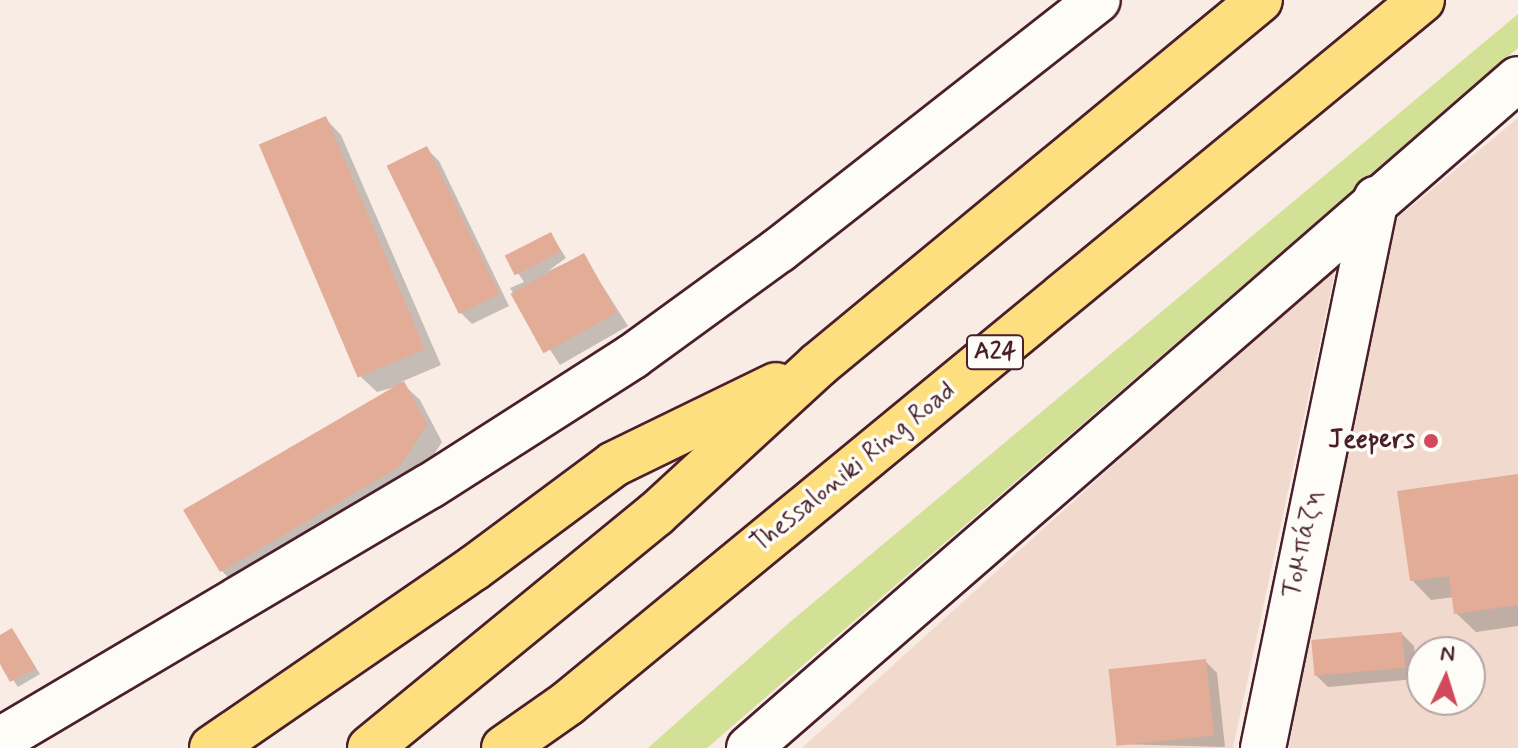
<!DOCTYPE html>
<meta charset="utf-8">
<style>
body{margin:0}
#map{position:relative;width:1518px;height:748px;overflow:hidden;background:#f8ece4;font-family:Mynerve,sans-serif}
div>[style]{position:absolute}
.built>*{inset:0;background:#f1d9cd}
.green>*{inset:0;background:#d2e195}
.shadow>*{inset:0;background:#0003}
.building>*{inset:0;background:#e2ac97;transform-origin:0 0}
.roads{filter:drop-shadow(2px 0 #4a1f2b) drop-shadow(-2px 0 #4a1f2b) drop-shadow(0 2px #4a1f2b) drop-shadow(0 -2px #4a1f2b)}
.street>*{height:44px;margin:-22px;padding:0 22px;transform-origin:22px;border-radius:22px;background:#fdfcf7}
.secondary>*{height:44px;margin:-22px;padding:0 22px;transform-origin:22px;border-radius:22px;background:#fdfcf7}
.highway>*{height:44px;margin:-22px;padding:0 22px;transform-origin:22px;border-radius:22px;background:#fedf80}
.dots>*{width:22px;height:22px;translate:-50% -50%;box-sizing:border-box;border:4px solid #fdfcf7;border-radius:50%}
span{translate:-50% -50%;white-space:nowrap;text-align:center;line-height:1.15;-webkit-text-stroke:7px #fdfcf7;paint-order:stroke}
.shield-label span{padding:2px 6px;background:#fdfcf7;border:2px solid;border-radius:6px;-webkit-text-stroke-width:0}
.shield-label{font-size:24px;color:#4a1f2b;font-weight:700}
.poi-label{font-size:26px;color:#4a1f2b;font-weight:700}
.right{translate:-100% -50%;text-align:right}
.street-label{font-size:26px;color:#4a1f2b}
.north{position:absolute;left:1406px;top:636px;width:80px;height:80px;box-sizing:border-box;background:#fdfcf7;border:2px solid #b5a4a5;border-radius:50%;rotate:4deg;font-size:22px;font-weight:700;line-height:32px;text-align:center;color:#4a1f2b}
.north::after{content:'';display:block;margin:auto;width:28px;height:36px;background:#d1495b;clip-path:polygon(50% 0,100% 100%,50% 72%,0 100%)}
</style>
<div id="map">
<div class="built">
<div style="clip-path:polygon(evenodd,1518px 118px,1518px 748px,1289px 748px,1383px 230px,1518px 118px,1422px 652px,1470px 652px,1470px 700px,1422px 700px,1422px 652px)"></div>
<div style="clip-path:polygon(1337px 262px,1233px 748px,802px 748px)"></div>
</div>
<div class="green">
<div style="clip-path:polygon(1518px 14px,1518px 48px,707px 748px,648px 748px,790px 622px)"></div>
</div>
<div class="shadow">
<div style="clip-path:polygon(325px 118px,341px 135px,441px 365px,401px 382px,420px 400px,442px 442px,416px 483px,238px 588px,222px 571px,186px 511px,402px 385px,377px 392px,360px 376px)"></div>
<div style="clip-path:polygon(427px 149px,439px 161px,509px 306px,472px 324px,460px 312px)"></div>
<div style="clip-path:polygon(551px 234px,566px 258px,548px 271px,583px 255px,628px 326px,560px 365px,510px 288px,524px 282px,506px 255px)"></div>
<div style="clip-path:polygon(1518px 476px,1518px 626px,1476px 632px,1456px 613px,1454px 597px,1431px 600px,1412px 580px)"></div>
<div style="clip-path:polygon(12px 630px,40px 674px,18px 687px,0 661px,0 637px)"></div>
<div style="clip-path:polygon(1402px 634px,1414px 646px,1416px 679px,1328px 687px,1316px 675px)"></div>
<div style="clip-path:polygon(1205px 661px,1217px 673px,1225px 747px,1117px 744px)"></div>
</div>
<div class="building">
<div style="left:326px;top:116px;width:253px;height:73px;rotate:67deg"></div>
<div style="left:427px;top:146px;width:165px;height:45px;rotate:64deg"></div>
<div style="left:551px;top:232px;width:22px;height:52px;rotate:63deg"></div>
<div style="left:584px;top:253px;width:68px;height:84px;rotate:61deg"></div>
<div style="clip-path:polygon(404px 381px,427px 425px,399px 467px,220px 572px,183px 510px)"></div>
<div style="clip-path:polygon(1518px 474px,1518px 605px,1454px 614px,1449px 576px,1410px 581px,1397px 491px)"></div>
<div style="clip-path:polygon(12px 628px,36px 668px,10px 682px,0 664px,0 635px)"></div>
<div style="left:1402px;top:632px;width:36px;height:91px;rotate:85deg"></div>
<div style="left:1206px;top:659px;width:77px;height:98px;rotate:84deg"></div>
</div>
<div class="roads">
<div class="street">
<div style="left:0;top:740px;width:499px;rotate:-30.6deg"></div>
<div style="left:430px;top:486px;width:241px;rotate:-32.6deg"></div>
<div style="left:633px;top:356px;width:180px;rotate:-36deg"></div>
<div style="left:779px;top:250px;width:405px;rotate:-38.1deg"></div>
<div style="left:1263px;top:748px;width:561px;rotate:-78.37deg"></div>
</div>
<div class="secondary">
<div style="left:749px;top:748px;width:1019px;rotate:-41.02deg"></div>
</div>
<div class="highway">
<div style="left:212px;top:748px;width:318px;rotate:-34.5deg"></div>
<div style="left:474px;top:568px;width:174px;rotate:-36.6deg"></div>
<div style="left:614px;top:464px;width:180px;rotate:-26deg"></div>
<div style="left:370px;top:748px;width:370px;rotate:-39.3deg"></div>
<div style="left:656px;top:514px;width:220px;rotate:-42.6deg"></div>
<div style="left:818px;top:365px;width:573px;rotate:-39.55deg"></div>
<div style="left:504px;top:748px;width:78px;rotate:-35.1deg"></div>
<div style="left:568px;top:703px;width:1106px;rotate:-39.46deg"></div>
</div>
</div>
<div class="dots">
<div style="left:1431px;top:441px;background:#d1495b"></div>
</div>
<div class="shield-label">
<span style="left:995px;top:352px">Α24</span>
</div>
<div class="poi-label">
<span class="right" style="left:1415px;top:441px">Jeepers</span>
</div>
<div class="street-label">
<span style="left:854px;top:468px;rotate:-39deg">Thessaloniki Ring Road</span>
<span style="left:1303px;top:544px;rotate:-78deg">Τομπάζη</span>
</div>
<div class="north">N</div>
</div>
